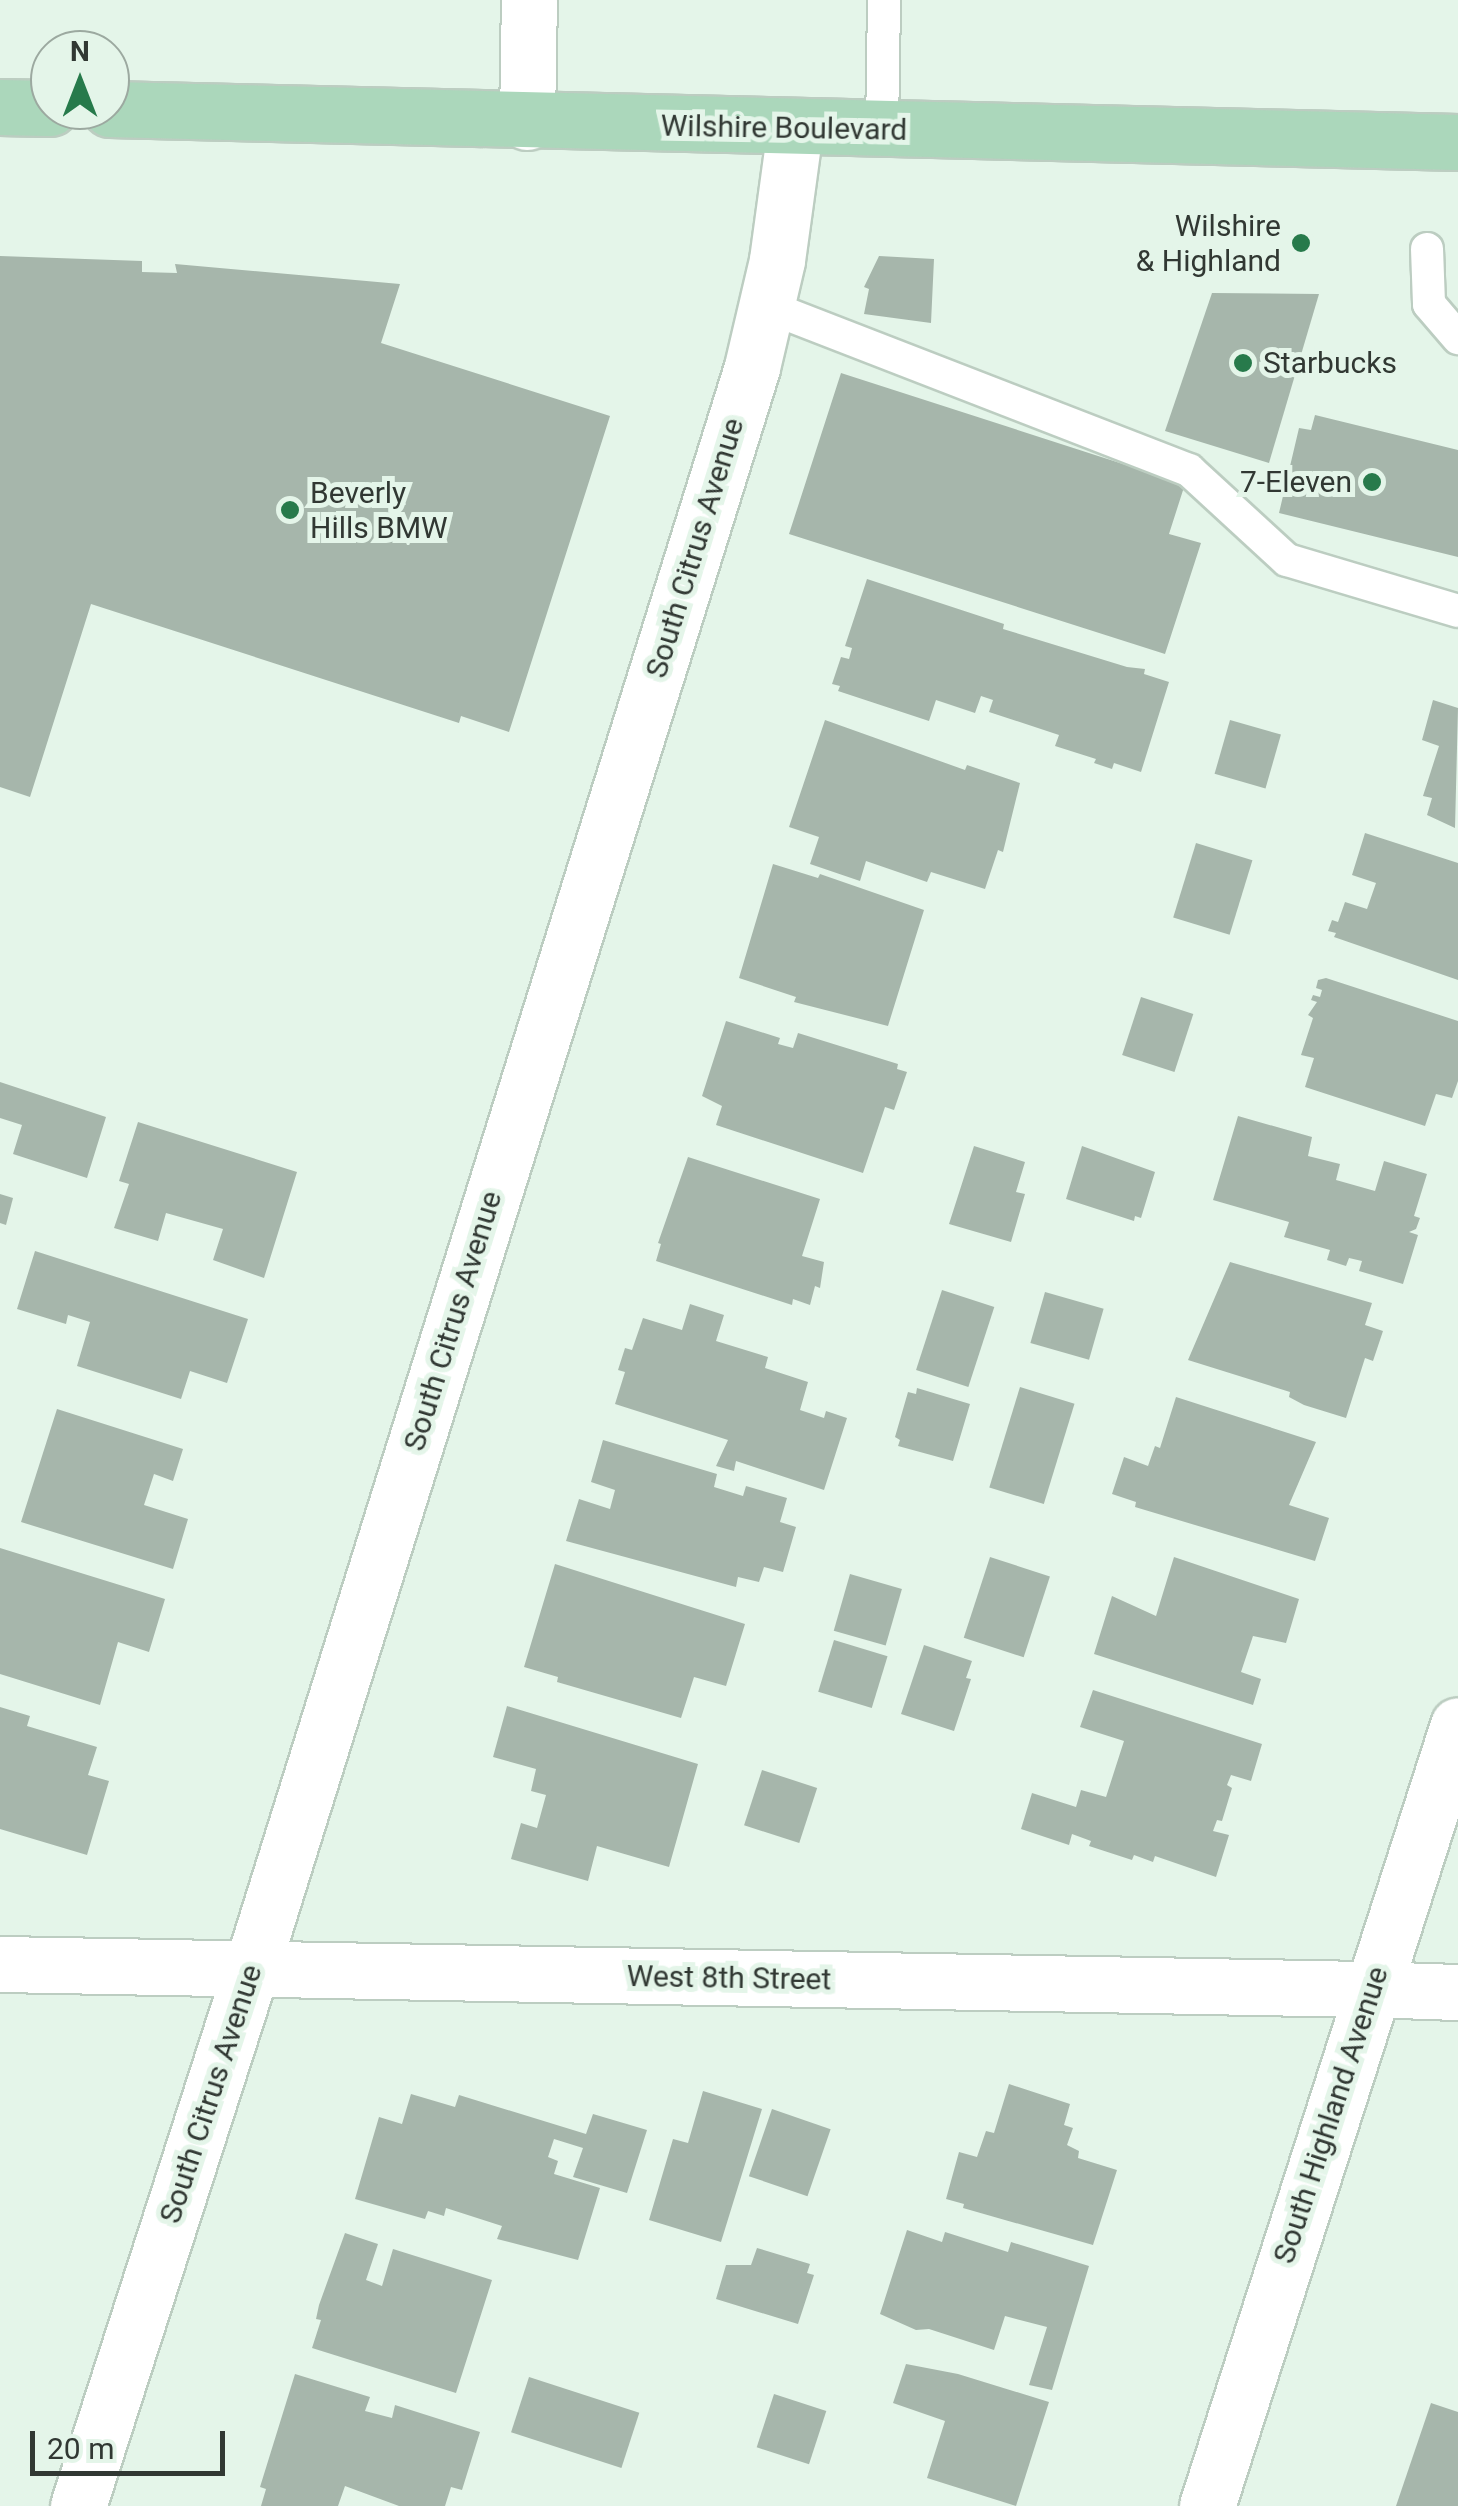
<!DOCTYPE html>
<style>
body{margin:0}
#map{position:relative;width:1458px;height:2506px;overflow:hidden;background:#e4f5e9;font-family:Roboto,sans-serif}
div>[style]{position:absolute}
.building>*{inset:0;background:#a6b6ab;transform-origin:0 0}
.roads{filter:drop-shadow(2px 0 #bccdc1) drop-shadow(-2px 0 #bccdc1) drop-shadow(0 2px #bccdc1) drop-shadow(0 -2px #bccdc1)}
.lane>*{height:32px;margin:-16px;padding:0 16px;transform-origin:16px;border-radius:16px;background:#fff}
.street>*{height:55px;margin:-27.5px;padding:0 27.5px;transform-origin:27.5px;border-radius:27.5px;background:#fff}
.secondary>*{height:55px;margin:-27.5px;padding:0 27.5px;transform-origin:27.5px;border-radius:27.5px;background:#fff}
.primary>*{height:55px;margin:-27.5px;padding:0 27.5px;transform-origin:27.5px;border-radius:27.5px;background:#abd7bb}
.dots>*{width:28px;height:28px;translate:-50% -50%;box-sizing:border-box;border:5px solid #e4f5e9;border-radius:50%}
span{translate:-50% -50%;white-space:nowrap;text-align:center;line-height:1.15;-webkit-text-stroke:10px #e4f5e9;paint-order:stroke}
.street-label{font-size:30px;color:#313833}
.poi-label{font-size:30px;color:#313833}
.right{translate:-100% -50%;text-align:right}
.left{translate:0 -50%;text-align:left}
.north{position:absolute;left:30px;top:30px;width:100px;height:100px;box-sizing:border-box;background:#e4f5e9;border:2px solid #9ca9a0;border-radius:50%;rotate:0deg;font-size:28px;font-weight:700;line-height:40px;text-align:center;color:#313833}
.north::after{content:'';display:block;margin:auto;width:35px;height:45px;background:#277a4b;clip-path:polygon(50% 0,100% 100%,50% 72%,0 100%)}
.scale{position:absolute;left:30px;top:2431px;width:195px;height:45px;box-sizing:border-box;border:5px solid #313833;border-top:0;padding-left:12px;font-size:30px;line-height:35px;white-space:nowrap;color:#313833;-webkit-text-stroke:8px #e4f5e9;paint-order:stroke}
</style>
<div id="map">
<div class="building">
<div style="clip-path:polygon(0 256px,142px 261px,142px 272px,177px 273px,175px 264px,400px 284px,381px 343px,610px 416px,509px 732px,461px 716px,459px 723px,91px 604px,30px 797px,0 787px)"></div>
<div style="clip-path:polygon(879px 256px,934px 259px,931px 323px,864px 314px,869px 289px,864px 287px)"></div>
<div style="clip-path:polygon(1212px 293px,1319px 294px,1269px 463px,1165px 431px)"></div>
<div style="clip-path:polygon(841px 373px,1185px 484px,1169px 534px,1201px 543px,1165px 654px,789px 534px)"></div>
<div style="clip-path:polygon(1315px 415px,1458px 450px,1458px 557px,1279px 513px,1299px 428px,1311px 430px)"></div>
<div style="clip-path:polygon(867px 579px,1004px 624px,1003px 629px,1127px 667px,1145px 669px,1144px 674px,1169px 682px,1141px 772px,1114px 763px,1112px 769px,1094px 763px,1096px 759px,1055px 746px,1059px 735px,989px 712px,993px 700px,981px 696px,975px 713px,936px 700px,929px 721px,838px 691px,840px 686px,832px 684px,841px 657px,849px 659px,852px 648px,845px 646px)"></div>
<div style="clip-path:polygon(1433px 700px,1458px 708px,1455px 828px,1427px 815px,1432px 798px,1423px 796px,1439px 746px,1422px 740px)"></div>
<div style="clip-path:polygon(825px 720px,965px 770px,967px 765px,1020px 783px,1003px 852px,998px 850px,985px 889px,931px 872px,927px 882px,866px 861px,860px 881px,810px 864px,819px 837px,789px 827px)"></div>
<div style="left:1230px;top:720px;width:53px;height:56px;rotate:16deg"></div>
<div style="clip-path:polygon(1365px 833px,1458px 863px,1458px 980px,1334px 937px,1336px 933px,1328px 931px,1332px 920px,1338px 922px,1345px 902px,1367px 909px,1376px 883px,1352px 875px)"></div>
<div style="left:1196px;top:843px;width:59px;height:78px;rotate:17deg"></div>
<div style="clip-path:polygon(773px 864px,818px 878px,820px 874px,924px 910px,888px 1026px,794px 1002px,796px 997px,739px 978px)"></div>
<div style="clip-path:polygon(1326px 978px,1458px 1021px,1458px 1081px,1452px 1098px,1436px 1094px,1425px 1126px,1305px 1087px,1314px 1058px,1301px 1055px,1313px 1018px,1308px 1015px,1317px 1002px,1311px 1000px,1313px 995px,1320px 997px,1322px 990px,1316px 988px,1318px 980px)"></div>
<div style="left:1141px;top:997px;width:55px;height:61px;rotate:18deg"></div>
<div style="clip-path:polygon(726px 1021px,780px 1038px,778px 1044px,793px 1048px,798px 1033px,898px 1064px,897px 1069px,907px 1072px,894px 1110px,885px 1107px,863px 1173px,716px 1125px,722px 1106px,702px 1096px)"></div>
<div style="clip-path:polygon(0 1082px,106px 1117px,87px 1178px,13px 1154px,22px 1125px,0 1118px)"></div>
<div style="clip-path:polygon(1238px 1116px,1312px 1137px,1308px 1156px,1340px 1164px,1336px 1180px,1375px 1191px,1384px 1161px,1427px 1174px,1414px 1216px,1420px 1218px,1416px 1229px,1409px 1232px,1418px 1235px,1403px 1284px,1359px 1271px,1362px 1261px,1349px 1258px,1346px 1266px,1327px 1260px,1330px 1250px,1284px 1237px,1289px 1222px,1213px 1200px)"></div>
<div style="clip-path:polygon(138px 1122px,297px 1172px,264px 1278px,213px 1260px,223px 1229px,166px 1213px,158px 1241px,114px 1228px,129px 1184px,119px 1181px)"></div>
<div style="clip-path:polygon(974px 1146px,1025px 1162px,1016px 1192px,1025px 1194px,1011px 1242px,949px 1224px)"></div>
<div style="clip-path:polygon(1082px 1146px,1155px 1172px,1141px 1218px,1135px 1216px,1134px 1221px,1066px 1199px)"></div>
<div style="clip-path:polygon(688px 1157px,820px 1199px,802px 1256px,824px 1262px,820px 1288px,815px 1286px,810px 1305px,793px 1299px,792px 1305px,656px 1261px,661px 1244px,658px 1243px)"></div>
<div style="clip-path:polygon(0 1194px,13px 1198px,6px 1225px,0 1223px)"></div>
<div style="clip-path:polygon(35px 1251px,248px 1319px,227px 1383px,190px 1371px,181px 1399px,77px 1366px,90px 1322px,68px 1315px,66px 1324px,17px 1309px)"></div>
<div style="clip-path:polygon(1230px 1262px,1372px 1303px,1365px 1325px,1383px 1331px,1373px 1361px,1365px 1358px,1346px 1418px,1304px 1405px,1289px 1397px,1290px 1392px,1188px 1360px)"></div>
<div style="left:942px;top:1290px;width:55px;height:84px;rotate:18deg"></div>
<div style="left:1045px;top:1292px;width:61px;height:53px;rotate:16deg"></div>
<div style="clip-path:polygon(690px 1304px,724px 1315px,716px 1341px,768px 1357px,765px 1368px,808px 1382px,800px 1410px,824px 1418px,826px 1411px,847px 1418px,824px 1490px,736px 1461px,734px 1471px,716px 1466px,728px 1440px,615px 1404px,625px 1372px,618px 1370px,625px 1348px,632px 1350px,643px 1318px,682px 1330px)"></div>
<div style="left:1020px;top:1387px;width:57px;height:105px;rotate:17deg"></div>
<div style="clip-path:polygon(917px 1388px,970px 1404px,953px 1461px,898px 1446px,900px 1440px,895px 1437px,908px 1392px,916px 1394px)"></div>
<div style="clip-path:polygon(1176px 1397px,1316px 1442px,1289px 1505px,1329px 1518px,1315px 1561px,1135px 1507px,1136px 1502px,1112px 1494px,1124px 1457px,1148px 1466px,1155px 1446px,1160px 1448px)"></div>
<div style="clip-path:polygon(57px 1409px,183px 1449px,173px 1481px,154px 1474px,144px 1505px,188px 1519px,173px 1569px,21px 1522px)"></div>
<div style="clip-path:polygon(603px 1440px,717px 1474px,714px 1487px,743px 1496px,746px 1486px,787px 1498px,780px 1522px,796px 1527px,783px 1572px,764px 1567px,759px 1582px,738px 1577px,736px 1587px,566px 1541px,579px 1499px,610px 1509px,615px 1490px,591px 1482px)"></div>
<div style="clip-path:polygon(0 1548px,165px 1599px,149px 1652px,118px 1642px,100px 1705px,0 1674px)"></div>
<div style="left:990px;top:1557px;width:63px;height:85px;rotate:18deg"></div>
<div style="clip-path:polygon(1174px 1557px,1299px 1599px,1286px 1643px,1253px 1636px,1241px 1672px,1261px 1679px,1253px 1705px,1094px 1654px,1112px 1596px,1156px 1616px)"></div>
<div style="clip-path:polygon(555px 1564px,745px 1624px,726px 1686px,694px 1677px,681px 1718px,557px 1682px,558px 1677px,524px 1667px)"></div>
<div style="left:850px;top:1574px;width:54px;height:59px;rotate:16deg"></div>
<div style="left:834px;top:1640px;width:56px;height:54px;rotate:17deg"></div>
<div style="clip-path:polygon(924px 1645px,972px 1661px,966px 1678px,971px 1679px,954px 1731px,901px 1714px)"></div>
<div style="clip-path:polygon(1093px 1690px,1262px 1744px,1251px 1781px,1231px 1775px,1227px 1785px,1232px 1788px,1222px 1821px,1217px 1820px,1213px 1831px,1229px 1835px,1216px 1877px,1155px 1856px,1153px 1862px,1134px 1855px,1132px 1860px,1089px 1846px,1091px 1841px,1072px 1834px,1069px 1845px,1021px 1829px,1032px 1793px,1076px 1807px,1081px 1790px,1106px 1797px,1124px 1741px,1080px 1727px)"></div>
<div style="clip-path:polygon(507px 1706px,698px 1764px,669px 1867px,597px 1846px,588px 1881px,511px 1859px,521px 1823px,537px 1828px,546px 1795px,531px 1791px,536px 1769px,493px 1757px)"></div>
<div style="clip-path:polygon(0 1707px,30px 1716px,27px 1726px,97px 1747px,88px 1775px,109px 1781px,87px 1855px,0 1829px)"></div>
<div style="left:762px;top:1770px;width:58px;height:58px;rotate:18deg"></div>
<div style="clip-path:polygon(1009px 2084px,1070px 2104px,1064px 2125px,1073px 2128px,1067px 2145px,1079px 2151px,1078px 2158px,1117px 2170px,1093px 2245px,963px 2208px,964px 2204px,946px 2199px,959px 2152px,977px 2157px,986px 2131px,994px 2133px)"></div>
<div style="clip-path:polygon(703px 2091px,762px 2109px,721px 2242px,649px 2220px,673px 2139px,688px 2143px)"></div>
<div style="clip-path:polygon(411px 2094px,455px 2107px,459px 2095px,586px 2134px,593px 2114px,647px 2130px,627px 2193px,573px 2177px,583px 2148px,554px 2139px,548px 2157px,558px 2161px,554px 2174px,600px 2188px,578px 2260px,497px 2239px,502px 2226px,446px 2208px,444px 2216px,428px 2211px,425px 2219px,355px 2199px,379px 2117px,402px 2124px)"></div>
<div style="left:772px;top:2109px;width:62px;height:71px;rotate:19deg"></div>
<div style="clip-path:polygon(907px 2230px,942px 2242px,945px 2232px,1008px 2252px,1011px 2242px,1089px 2266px,1052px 2390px,1029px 2385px,1047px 2327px,1005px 2316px,994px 2350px,929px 2329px,916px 2330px,880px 2314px)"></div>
<div style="clip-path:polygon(345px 2233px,378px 2244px,366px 2280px,382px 2286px,393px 2249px,492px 2280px,456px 2393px,312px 2348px,321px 2320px,316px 2319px,319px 2305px)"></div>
<div style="clip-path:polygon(757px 2248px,810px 2264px,807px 2273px,814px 2275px,798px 2324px,716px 2299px,726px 2265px,751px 2265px)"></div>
<div style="clip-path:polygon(906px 2364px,958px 2374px,1049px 2402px,1016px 2506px,927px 2478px,945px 2421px,893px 2403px)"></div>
<div style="clip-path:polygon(295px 2374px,370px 2397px,365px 2411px,392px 2418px,395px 2405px,480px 2432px,462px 2490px,451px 2487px,445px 2506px,399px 2506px,345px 2486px,338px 2506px,261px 2506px,266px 2489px,260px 2487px)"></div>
<div style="left:529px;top:2377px;width:116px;height:58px;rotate:18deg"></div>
<div style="left:774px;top:2394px;width:55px;height:56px;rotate:18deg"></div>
<div style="clip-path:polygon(1431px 2403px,1458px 2412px,1458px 2506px,1396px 2506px)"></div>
</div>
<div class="roads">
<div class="lane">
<div style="left:882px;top:130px;width:130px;rotate:-89.1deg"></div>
<div style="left:1427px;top:249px;width:55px;rotate:87.9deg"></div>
<div style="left:1429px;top:304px;width:45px;rotate:49.5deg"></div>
<div style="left:766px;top:306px;width:454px;rotate:21.2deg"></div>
<div style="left:1189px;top:470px;width:133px;rotate:42.6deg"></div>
<div style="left:1287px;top:560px;width:178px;rotate:16.6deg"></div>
</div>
<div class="street">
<div style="left:527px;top:122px;width:122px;rotate:-89.1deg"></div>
<div style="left:1370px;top:1989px;width:88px;rotate:2deg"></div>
<div style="left:78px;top:2506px;width:563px;rotate:-72.11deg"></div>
<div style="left:251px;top:1970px;width:1679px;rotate:-72.64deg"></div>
<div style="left:752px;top:367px;width:110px;rotate:-76.8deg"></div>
<div style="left:777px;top:260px;width:133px;rotate:-82.2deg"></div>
</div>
<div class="secondary">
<div style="left:0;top:1964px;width:1370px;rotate:1.05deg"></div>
<div style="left:1207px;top:2506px;width:820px;rotate:-72.18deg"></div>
</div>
<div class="primary">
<div style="left:0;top:107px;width:50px;rotate:1.1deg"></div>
<div style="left:110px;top:109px;width:1348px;rotate:1.4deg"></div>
</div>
</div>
<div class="dots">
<div style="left:1301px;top:243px;background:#277a4b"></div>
<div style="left:1243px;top:363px;background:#277a4b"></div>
<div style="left:1372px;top:482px;background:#277a4b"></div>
<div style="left:290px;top:510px;background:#277a4b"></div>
</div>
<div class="street-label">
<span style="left:784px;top:128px;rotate:1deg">Wilshire Boulevard</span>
<span style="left:695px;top:548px;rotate:-73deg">South Citrus Avenue</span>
<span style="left:453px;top:1321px;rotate:-73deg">South Citrus Avenue</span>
<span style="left:729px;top:1978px;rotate:1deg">West 8th Street</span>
<span style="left:211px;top:2094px;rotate:-72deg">South Citrus Avenue</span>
<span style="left:1331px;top:2115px;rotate:-72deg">South Highland Avenue</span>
</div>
<div class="poi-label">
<span class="right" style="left:1281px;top:243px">Wilshire<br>&amp; Highland</span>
<span class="left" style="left:1263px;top:363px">Starbucks</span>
<span class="right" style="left:1352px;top:482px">7-Eleven</span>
<span class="left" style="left:310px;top:510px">Beverly<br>Hills BMW</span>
</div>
<div class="north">N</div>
<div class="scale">20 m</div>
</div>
